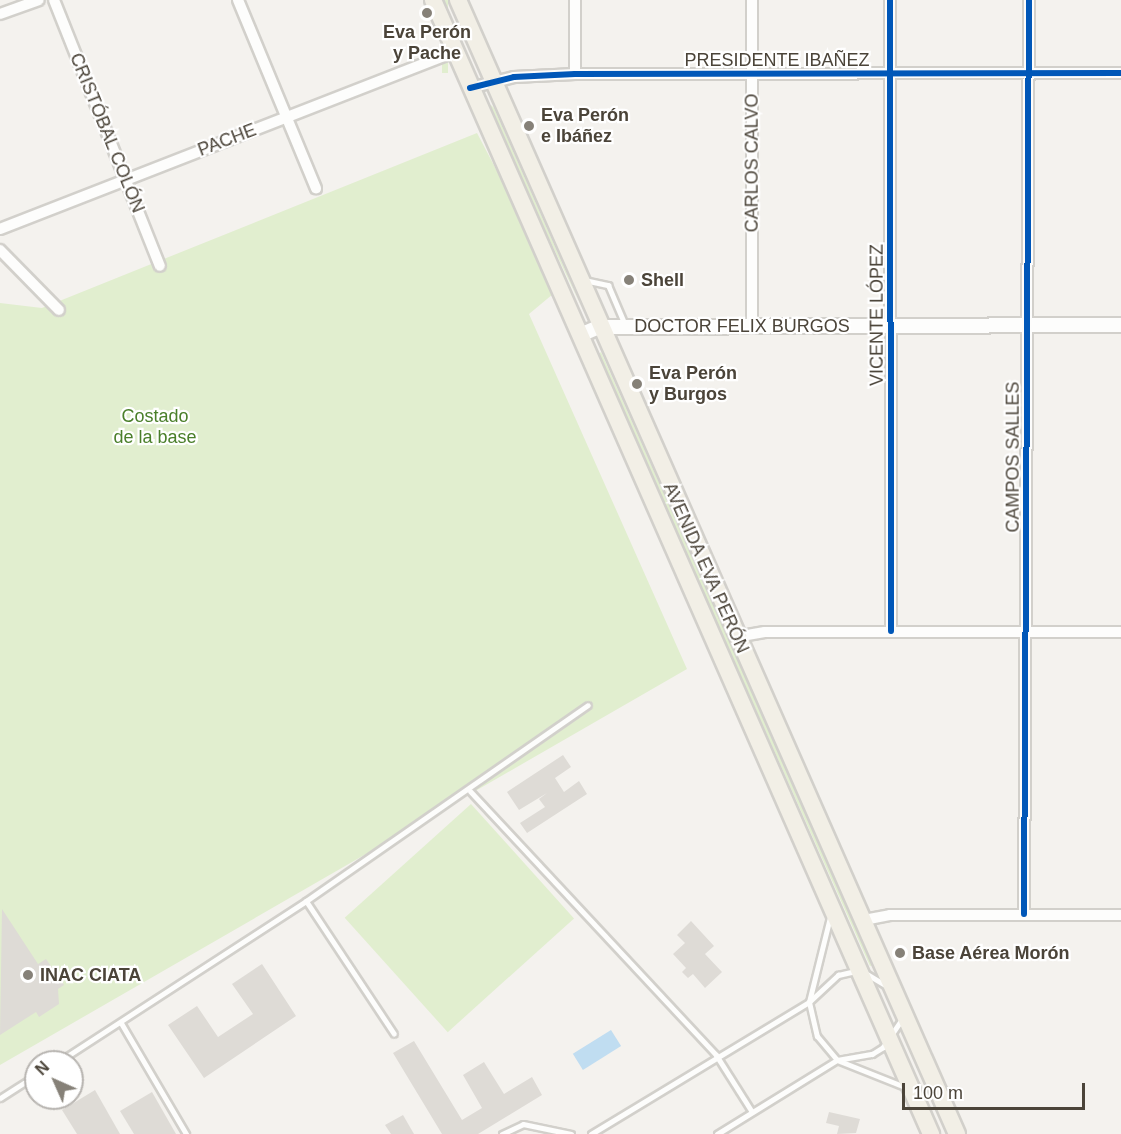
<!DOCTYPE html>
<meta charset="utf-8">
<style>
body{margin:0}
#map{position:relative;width:1121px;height:1134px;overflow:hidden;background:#f4f2ee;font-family:Arial,sans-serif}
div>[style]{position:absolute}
.green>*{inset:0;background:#e1eecf;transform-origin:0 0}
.water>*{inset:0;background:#c0ddf1;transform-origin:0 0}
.building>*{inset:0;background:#dedbd6}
.roads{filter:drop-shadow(2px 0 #d2d0cb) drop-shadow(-2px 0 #d2d0cb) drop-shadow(0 2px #d2d0cb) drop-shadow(0 -2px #d2d0cb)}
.service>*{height:5px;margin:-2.5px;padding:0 2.5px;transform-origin:2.5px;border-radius:2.5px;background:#fdfdfc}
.minor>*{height:10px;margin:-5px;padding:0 5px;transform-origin:5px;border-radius:5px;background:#fdfdfc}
.tertiary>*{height:14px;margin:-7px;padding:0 7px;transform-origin:7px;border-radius:7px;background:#fdfdfc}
.primary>*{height:16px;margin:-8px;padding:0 8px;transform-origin:8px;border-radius:8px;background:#f2efe6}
.cycleway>*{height:6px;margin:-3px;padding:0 3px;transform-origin:3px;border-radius:3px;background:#0057b8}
.dots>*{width:16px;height:16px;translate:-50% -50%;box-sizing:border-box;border:3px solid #fff;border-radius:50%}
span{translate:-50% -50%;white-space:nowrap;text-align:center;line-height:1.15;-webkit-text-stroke:4.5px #fff;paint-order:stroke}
.poi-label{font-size:18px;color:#4b4439;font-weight:700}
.left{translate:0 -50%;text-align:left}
.street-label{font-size:18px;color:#4b4439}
.park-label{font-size:18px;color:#4a7f2a}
.north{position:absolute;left:24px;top:1050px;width:60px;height:60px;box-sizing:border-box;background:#fff;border:2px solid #b7b4b0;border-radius:50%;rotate:315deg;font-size:16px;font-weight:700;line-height:24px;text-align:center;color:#4b4439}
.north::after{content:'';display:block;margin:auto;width:21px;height:27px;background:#868178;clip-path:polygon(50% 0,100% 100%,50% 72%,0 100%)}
.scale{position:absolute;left:902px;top:1083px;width:183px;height:27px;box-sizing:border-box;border:3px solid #4b4439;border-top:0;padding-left:8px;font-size:18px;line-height:21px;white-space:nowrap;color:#4b4439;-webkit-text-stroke:4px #fff;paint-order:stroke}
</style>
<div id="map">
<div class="green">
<div style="left:442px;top:0;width:6px;height:73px"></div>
<div style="clip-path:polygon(491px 105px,494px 108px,582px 308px,488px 110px)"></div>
<div style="clip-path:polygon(477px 133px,559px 289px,529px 314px,687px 669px,0 1065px,0 303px,42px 308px)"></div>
<div style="clip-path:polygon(601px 352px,873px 965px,870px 966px,598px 355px)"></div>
<div style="left:471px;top:804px;width:154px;height:170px;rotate:48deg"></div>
</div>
<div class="water">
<div style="left:611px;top:1030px;width:19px;height:45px;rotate:58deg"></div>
</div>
<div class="building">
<div style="clip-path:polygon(563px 755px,571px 767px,555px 778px,564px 792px,579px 781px,587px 794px,527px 833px,520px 823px,545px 807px,539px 799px,547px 793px,519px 810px,507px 792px)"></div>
<div style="clip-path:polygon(2px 909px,38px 964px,46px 959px,64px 985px,58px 989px,59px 1004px,39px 1017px,36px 1012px,0 1035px)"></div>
<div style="clip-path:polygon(691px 921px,714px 946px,705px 954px,722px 972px,705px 988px,693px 974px,688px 978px,682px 972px,686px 968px,673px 954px,685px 943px,677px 935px)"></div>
<div style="clip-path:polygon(262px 964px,296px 1016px,204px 1078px,168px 1025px,197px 1006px,218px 1037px,253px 1014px,232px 984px)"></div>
<div style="clip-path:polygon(414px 1041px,462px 1120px,482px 1108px,463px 1075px,484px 1062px,504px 1094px,532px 1077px,542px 1095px,478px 1134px,442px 1134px,393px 1053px)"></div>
<div style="clip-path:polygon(95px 1090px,120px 1134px,77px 1134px,62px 1110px)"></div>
<div style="clip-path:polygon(152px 1092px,176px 1134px,134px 1134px,120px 1111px)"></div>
<div style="clip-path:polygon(829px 1112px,860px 1119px,856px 1133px,837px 1134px,839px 1126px,826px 1123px)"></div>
<div style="clip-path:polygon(403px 1115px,414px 1134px,391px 1134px,385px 1125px)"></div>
</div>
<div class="roads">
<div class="service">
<div style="left:584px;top:280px;width:25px;rotate:12deg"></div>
<div style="left:608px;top:285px;width:43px;rotate:67deg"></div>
<div style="left:470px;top:791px;width:361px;rotate:47deg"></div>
<div style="left:716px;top:1055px;width:67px;rotate:57.7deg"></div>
<div style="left:306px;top:901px;width:159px;rotate:56.5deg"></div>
<div style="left:830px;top:917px;width:88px;rotate:103.9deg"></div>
<div style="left:809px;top:1002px;width:35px;rotate:77deg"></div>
<div style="left:817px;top:1036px;width:31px;rotate:50deg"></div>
<div style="left:837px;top:1060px;width:73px;rotate:21.7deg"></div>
<div style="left:865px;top:973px;width:27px;rotate:31deg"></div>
<div style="left:121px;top:1023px;width:129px;rotate:59.6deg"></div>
<div style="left:58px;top:1062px;width:296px;rotate:-33deg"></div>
<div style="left:306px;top:901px;width:343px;rotate:-34.8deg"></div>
<div style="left:0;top:1098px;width:43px;rotate:-32.6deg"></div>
<div style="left:502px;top:1134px;width:23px;rotate:-25deg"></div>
<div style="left:523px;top:1124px;width:49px;rotate:11.8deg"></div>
<div style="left:591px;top:1134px;width:255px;rotate:-31.2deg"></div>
<div style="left:809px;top:1002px;width:40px;rotate:-43deg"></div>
<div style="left:838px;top:975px;width:18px;rotate:-13deg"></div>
<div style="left:717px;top:1134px;width:141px;rotate:-31.7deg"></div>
<div style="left:837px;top:1060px;width:36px;rotate:-10deg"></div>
<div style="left:872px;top:1054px;width:13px;rotate:-32deg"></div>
<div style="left:883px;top:1047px;width:34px;rotate:-56deg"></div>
</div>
<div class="minor">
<div style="left:54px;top:0;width:286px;rotate:68.3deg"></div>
<div style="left:238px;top:0;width:204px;rotate:67.5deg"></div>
<div style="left:890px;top:0;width:631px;rotate:89.91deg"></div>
<div style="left:0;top:14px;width:41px;rotate:-19.7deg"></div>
<div style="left:575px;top:74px;width:74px;rotate:-90deg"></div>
<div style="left:470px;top:88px;width:45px;rotate:-14deg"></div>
<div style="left:514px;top:77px;width:61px;rotate:-2.8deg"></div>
<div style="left:575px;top:74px;width:546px;rotate:-0.1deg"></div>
<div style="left:0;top:229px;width:488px;rotate:-21.3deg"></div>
<div style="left:0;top:250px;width:84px;rotate:45.5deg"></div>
<div style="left:752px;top:326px;width:326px;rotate:-90deg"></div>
<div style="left:736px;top:637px;width:29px;rotate:-10deg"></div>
<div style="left:765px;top:632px;width:356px"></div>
<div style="left:1024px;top:914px;width:914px;rotate:-89.69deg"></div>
<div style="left:864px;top:920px;width:26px;rotate:-11deg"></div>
<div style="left:890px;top:915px;width:231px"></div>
</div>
<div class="tertiary">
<div style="left:580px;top:335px;width:21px;rotate:-23deg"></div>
<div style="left:599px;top:327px;width:522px;rotate:-0.22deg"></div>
</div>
<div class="primary">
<div style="left:433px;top:0;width:1239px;rotate:66.29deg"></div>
<div style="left:458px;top:0;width:1239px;rotate:66.25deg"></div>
</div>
</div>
<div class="cycleway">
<div style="left:890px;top:0;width:631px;rotate:89.91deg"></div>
<div style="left:470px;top:88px;width:45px;rotate:-14deg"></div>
<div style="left:514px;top:77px;width:61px;rotate:-2.8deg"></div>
<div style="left:575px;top:74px;width:546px;rotate:-0.1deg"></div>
<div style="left:1024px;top:914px;width:914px;rotate:-89.69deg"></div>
</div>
<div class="dots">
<div style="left:427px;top:13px;background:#868178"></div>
<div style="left:529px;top:126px;background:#868178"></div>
<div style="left:629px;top:280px;background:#868178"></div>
<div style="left:637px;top:384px;background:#868178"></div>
<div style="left:900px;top:953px;background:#868178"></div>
<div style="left:28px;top:975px;background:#868178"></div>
</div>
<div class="poi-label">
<span style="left:427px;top:43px">Eva Perón<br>y Pache</span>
<span class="left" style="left:541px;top:126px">Eva Perón<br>e Ibáñez</span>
<span class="left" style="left:641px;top:280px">Shell</span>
<span class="left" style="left:649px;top:384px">Eva Perón<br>y Burgos</span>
<span class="left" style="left:912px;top:953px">Base Aérea Morón</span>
<span class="left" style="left:40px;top:975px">INAC CIATA</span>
</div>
<div class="street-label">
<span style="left:777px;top:60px">PRESIDENTE IBAÑEZ</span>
<span style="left:107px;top:133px;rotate:68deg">CRISTÓBAL COLÓN</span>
<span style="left:227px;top:140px;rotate:-21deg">PACHE</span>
<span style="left:752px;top:163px;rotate:-90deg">CARLOS CALVO</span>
<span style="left:877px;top:315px;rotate:-90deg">VICENTE LÓPEZ</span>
<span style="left:742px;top:326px">DOCTOR FELIX BURGOS</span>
<span style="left:1013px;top:457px;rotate:-90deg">CAMPOS SALLES</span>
<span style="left:706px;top:568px;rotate:66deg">AVENIDA EVA PERÓN</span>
</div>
<div class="park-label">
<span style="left:155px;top:427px">Costado<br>de la base</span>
</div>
<div class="north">N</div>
<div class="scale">100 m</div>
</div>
